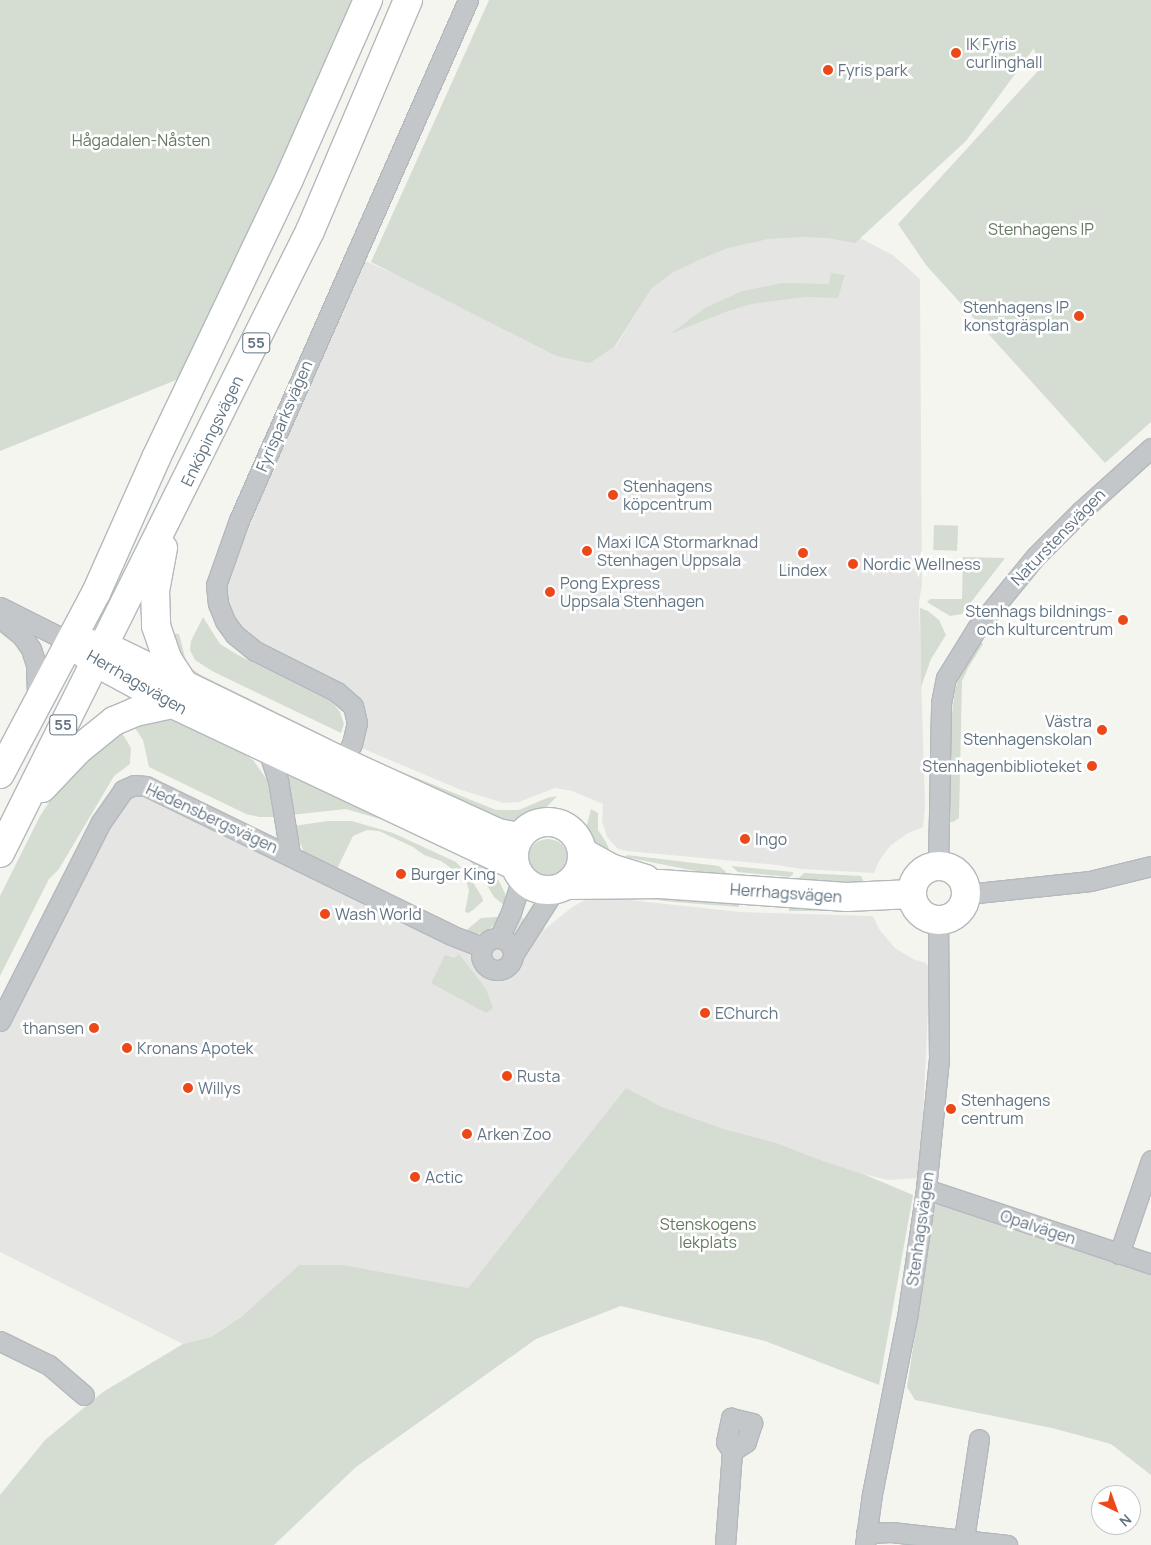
<!DOCTYPE html>
<meta charset="utf-8">
<style>
body{margin:0}
#map{position:relative;width:1151px;height:1545px;overflow:hidden;background:#f5f5f0;font-family:Manrope,sans-serif}
div>[style]{position:absolute}
.built>*{inset:0;background:#e5e6e4}
.green>*{inset:0;background:#d5dcd1;transform-origin:0 0}
.round{border-radius:50%}
.roads{filter:drop-shadow(1px 0 #b3b9bd) drop-shadow(-1px 0 #b3b9bd) drop-shadow(0 1px #b3b9bd) drop-shadow(0 -1px #b3b9bd)}
.street>*{height:19px;margin:-9.5px;padding:0 9.5px;transform-origin:9.5px;border-radius:9.5px;background:#c4c7ca}
.street>.ring{margin:-9.5px;padding:0;box-sizing:content-box;background:none;border:19px solid #c4c7ca;border-radius:50%}
.secondary>*{height:28px;margin:-14px;padding:0 14px;transform-origin:14px;border-radius:14px;background:#fff}
.secondary>.ring{margin:-14px;padding:0;box-sizing:content-box;background:none;border:28px solid #fff;border-radius:50%}
.primary>*{height:28px;margin:-14px;padding:0 14px;transform-origin:14px;border-radius:14px;background:#fff}
.dots>*{width:14px;height:14px;translate:-50% -50%;box-sizing:border-box;border:2px solid #fff;border-radius:50%}
span{translate:-50% -50%;white-space:nowrap;text-align:center;line-height:1.15;-webkit-text-stroke:5px #fff;paint-order:stroke}
.shield-label span{padding:1px 4px;background:#fff;border:1px solid;border-radius:4px;-webkit-text-stroke-width:0}
.shield-label{font-size:15px;color:#627483;font-weight:700}
.poi-label{font-size:16px;color:#627483}
.left{translate:0 -50%;text-align:left}
.right{translate:-100% -50%;text-align:right}
.park-label{font-size:16px;color:#667a61}
.street-label{font-size:16px;color:#627483}
.north{position:absolute;left:1091px;top:1485px;width:50px;height:50px;box-sizing:border-box;background:#fff;border:1px solid #c0c7cd;border-radius:50%;rotate:138deg;font-size:14px;font-weight:700;line-height:20px;text-align:center;color:#627483}
.north::after{content:'';display:block;margin:auto;width:18px;height:22px;background:#ed4818;clip-path:polygon(50% 0,100% 100%,50% 72%,0 100%)}
</style>
<div id="map">
<div class="built">
<div style="clip-path:polygon(743px 178px,893px 255px,920px 279px,922px 585px,919px 602px,925px 807px,923px 827px,908px 833px,890px 846px,879px 861px,874px 873px,801px 869px,777px 865px,627px 851px,618px 849px,607px 837px,602px 821px,603px 804px,572px 791px,555px 788px,519px 802px,504px 803px,461px 790px,352px 744px,353px 706px,255px 651px,218px 604px,239px 520px,354px 256px,399px 276px,556px 356px,616px 346px,683px 235px)"></div>
<div style="clip-path:polygon(134px 785px,451px 935px,488px 940px,493px 938px,511px 912px,545px 929px,571px 908px,592px 896px,741px 912px,873px 916px,879px 929px,895px 948px,913px 959px,926px 963px,930px 969px,920px 1178px,888px 1180px,863px 1174px,818px 1159px,774px 1142px,724px 1129px,660px 1106px,626px 1089px,468px 1288px,344px 1265px,299px 1265px,241px 1317px,211px 1337px,183px 1344px,0 1252px,0 1021px,62px 901px)"></div>
</div>
<div class="green">
<div style="clip-path:polygon(0 0,354px 0,186px 376px,0 451px)"></div>
<div style="clip-path:polygon(489px 0,1151px 0,1151px 422px,1105px 463px,926px 265px,898px 224px,1038px 71px,1034px 48px,966px 141px,855px 243px,828px 238px,801px 237px,768px 239px,728px 248px,701px 259px,672px 273px,651px 289px,615px 346px,590px 363px,556px 356px,371px 262px)"></div>
<div style="clip-path:polygon(831px 273px,845px 275px,838px 298px,806px 297px,751px 304px,728px 311px,670px 334px,705px 308px,742px 291px,783px 283px,829px 284px)"></div>
<div style="left:934px;top:525px;width:24px;height:25px;rotate:2deg"></div>
<div style="clip-path:polygon(963px 557px,1005px 558px,962px 614px,950px 616px,927px 602px,930px 599px,962px 599px)"></div>
<div style="clip-path:polygon(920px 608px,928px 611px,939px 620px,946px 635px,931px 659px,921px 687px)"></div>
<div style="clip-path:polygon(203px 617px,220px 644px,238px 655px,332px 702px,340px 712px,344px 724px,341px 733px,212px 671px,195px 660px,190px 650px,191px 641px)"></div>
<div style="clip-path:polygon(163px 633px,179px 634px,186px 661px,192px 669px,201px 675px,331px 739px,327px 744px,199px 682px)"></div>
<div style="clip-path:polygon(981px 642px,983px 644px,968px 668px,962px 681px,959px 818px,953px 822px,949px 822px,952px 714px,955px 690px,962px 668px)"></div>
<div style="clip-path:polygon(167px 718px,238px 750px,253px 760px,270px 784px,278px 817px,259px 817px,246px 814px,149px 767px,143px 740px,133px 725px)"></div>
<div style="clip-path:polygon(119px 728px,131px 748px,130px 764px,114px 776px,59px 869px,49px 879px,0 976px,0 896px,40px 816px,61px 784px)"></div>
<div style="clip-path:polygon(365px 757px,496px 810px,519px 810px,547px 798px,557px 796px,542px 812px,514px 820px,499px 821px,365px 759px)"></div>
<div style="clip-path:polygon(289px 774px,350px 803px,397px 824px,346px 809px,291px 815px,286px 776px)"></div>
<div style="clip-path:polygon(591px 809px,598px 813px,598px 830px,606px 842px,611px 854px,592px 844px,589px 837px,587px 825px)"></div>
<div style="clip-path:polygon(328px 821px,352px 821px,393px 833px,456px 862px,469px 876px,482px 897px,483px 901px,473px 910px,468px 913px,465px 912px,469px 890px,465px 878px,441px 861px,424px 855px,413px 847px,379px 831px,367px 830px,353px 836px,335px 873px,309px 858px,304px 852px,293px 826px)"></div>
<div class="round" style="left:528px;top:839px;width:40px;height:40px"></div>
<div style="clip-path:polygon(464px 854px,477px 861px,499px 881px,505px 893px,505px 906px,494px 897px,477px 869px)"></div>
<div style="clip-path:polygon(627px 855px,719px 866px,726px 872px,726px 877px,625px 857px)"></div>
<div style="clip-path:polygon(731px 866px,793px 872px,793px 874px,790px 877px,738px 872px)"></div>
<div style="clip-path:polygon(804px 873px,861px 876px,865px 885px,796px 881px)"></div>
<div style="clip-path:polygon(634px 895px,739px 904px,739px 907px,674px 902px,639px 898px)"></div>
<div style="clip-path:polygon(789px 907px,864px 908px,864px 911px,789px 911px)"></div>
<div style="clip-path:polygon(496px 917px,500px 918px,488px 931px,474px 935px,463px 933px,481px 918px)"></div>
<div style="clip-path:polygon(459px 954px,486px 989px,493px 1008px,486px 1013px,431px 983px,445px 955px,454px 958px)"></div>
<div style="clip-path:polygon(626px 1088px,660px 1106px,724px 1129px,774px 1142px,818px 1159px,863px 1174px,913px 1195px,879px 1385px,765px 1341px,621px 1306px,536px 1339px,356px 1467px,274px 1545px,0 1545px,0 1495px,45px 1440px,103px 1392px,183px 1344px,211px 1337px,241px 1317px,299px 1265px,344px 1265px,468px 1288px)"></div>
<div style="clip-path:polygon(948px 1197px,1151px 1264px,1151px 1475px,1111px 1444px,1052px 1428px,915px 1400px,907px 1387px,935px 1205px)"></div>
</div>
<div class="roads">
<div class="street">
<div style="left:0;top:607px;width:78px;rotate:26.6deg"></div>
<div style="left:0;top:618px;width:28px;rotate:39deg"></div>
<div style="left:22px;top:636px;width:16px;rotate:55deg"></div>
<div style="left:31px;top:649px;width:16px;rotate:72deg"></div>
<div style="left:36px;top:664px;width:36px;rotate:88deg"></div>
<div style="left:268px;top:750px;width:32px;rotate:72deg"></div>
<div style="left:278px;top:780px;width:75px;rotate:80.8deg"></div>
<div style="left:337px;top:772px;width:32px;rotate:-62deg"></div>
<div style="left:352px;top:744px;width:22px;rotate:-77deg"></div>
<div style="left:357px;top:723px;width:17px;rotate:-103deg"></div>
<div style="left:353px;top:706px;width:21px;rotate:-139deg"></div>
<div style="left:337px;top:692px;width:92px;rotate:-153.4deg"></div>
<div style="left:255px;top:651px;width:26px;rotate:-141deg"></div>
<div style="left:235px;top:635px;width:17px;rotate:-126deg"></div>
<div style="left:225px;top:621px;width:18px;rotate:-112deg"></div>
<div style="left:218px;top:604px;width:19px;rotate:-96deg"></div>
<div style="left:216px;top:585px;width:69px;rotate:-70.5deg"></div>
<div style="left:239px;top:520px;width:568px;rotate:-66.23deg"></div>
<div style="left:938px;top:865px;width:162px;rotate:-88.9deg"></div>
<div style="left:941px;top:703px;width:25px;rotate:-79deg"></div>
<div style="left:946px;top:678px;width:59px;rotate:-58.2deg"></div>
<div style="left:977px;top:628px;width:93px;rotate:-50.7deg"></div>
<div style="left:1036px;top:556px;width:64px;rotate:-45deg"></div>
<div style="left:1081px;top:511px;width:94px;rotate:-42deg"></div>
<div style="left:967px;top:894px;width:124px;rotate:-6deg"></div>
<div style="left:1090px;top:881px;width:63px;rotate:-13.8deg"></div>
<div style="left:499px;top:938px;width:29px;rotate:-65deg"></div>
<div style="left:511px;top:912px;width:36px;rotate:-72deg"></div>
<div class="ring" style="left:481px;top:938px;width:13px;height:13px"></div>
<div style="left:513px;top:955px;width:78px;rotate:-57.5deg"></div>
<div style="left:0;top:1021px;width:223px;rotate:-63.1deg"></div>
<div style="left:101px;top:822px;width:39px;rotate:-55deg"></div>
<div style="left:123px;top:790px;width:12px;rotate:-24deg"></div>
<div style="left:134px;top:785px;width:12px;rotate:5deg"></div>
<div style="left:146px;top:786px;width:339px;rotate:26deg"></div>
<div style="left:451px;top:935px;width:33px;rotate:21deg"></div>
<div style="left:926px;top:1189px;width:237px;rotate:18.4deg"></div>
<div style="left:1119px;top:1254px;width:99px;rotate:-71.2deg"></div>
<div style="left:0;top:1341px;width:55px;rotate:26.1deg"></div>
<div style="left:49px;top:1365px;width:46px;rotate:40.6deg"></div>
<div style="left:866px;top:1533px;width:25px;rotate:-2deg"></div>
<div style="left:891px;top:1532px;width:117px;rotate:6.4deg"></div>
<div style="left:725px;top:1545px;width:94px;rotate:-85.7deg"></div>
<div style="left:732px;top:1451px;width:11px;rotate:-124deg"></div>
<div style="left:726px;top:1442px;width:25px;rotate:-78deg"></div>
<div style="left:731px;top:1418px;width:22px;rotate:13deg"></div>
<div style="left:752px;top:1423px;width:20px;rotate:108deg"></div>
<div style="left:746px;top:1442px;width:17px;rotate:147deg"></div>
<div style="left:865px;top:1545px;width:51px;rotate:-82.2deg"></div>
<div style="left:872px;top:1494px;width:179px;rotate:-78.8deg"></div>
<div style="left:907px;top:1318px;width:130px;rotate:-81.6deg"></div>
<div style="left:926px;top:1189px;width:132px;rotate:-84.3deg"></div>
<div style="left:939px;top:1058px;width:138px;rotate:-90.4deg"></div>
<div style="left:963px;top:1545px;width:107px;rotate:-81.4deg"></div>
</div>
<div class="secondary">
<div style="left:70px;top:642px;width:32px;rotate:39deg"></div>
<div style="left:95px;top:662px;width:89px;rotate:28.3deg"></div>
<div style="left:173px;top:704px;width:377px;rotate:25.3deg"></div>
<div style="left:79px;top:643px;width:24px;rotate:5deg"></div>
<div style="left:103px;top:645px;width:267px;rotate:26deg"></div>
<div style="left:343px;top:762px;width:170px;rotate:24.6deg"></div>
<div style="left:498px;top:833px;width:21px;rotate:11deg"></div>
<div class="ring" style="left:514px;top:822px;width:40px;height:40px"></div>
<div style="left:582px;top:852px;width:35px;rotate:29deg"></div>
<div style="left:613px;top:869px;width:34px;rotate:17deg"></div>
<div class="ring" style="left:912px;top:866px;width:26px;height:26px"></div>
<div style="left:566px;top:885px;width:94px;rotate:-0.6deg"></div>
<div style="left:660px;top:884px;width:187px;rotate:4deg"></div>
<div style="left:847px;top:897px;width:65px;rotate:-2.6deg"></div>
</div>
<div class="primary">
<div style="left:163px;top:548px;width:44px;rotate:100.5deg"></div>
<div style="left:155px;top:591px;width:35px;rotate:88deg"></div>
<div style="left:156px;top:626px;width:36px;rotate:71deg"></div>
<div style="left:168px;top:660px;width:31px;rotate:57deg"></div>
<div style="left:0;top:774px;width:205px;rotate:-62.1deg"></div>
<div style="left:96px;top:593px;width:148px;rotate:-66deg"></div>
<div style="left:156px;top:458px;width:309px;rotate:-64.5deg"></div>
<div style="left:289px;top:179px;width:196px;rotate:-66.2deg"></div>
<div style="left:42px;top:788px;width:52px;rotate:-46.5deg"></div>
<div style="left:78px;top:750px;width:46px;rotate:-38.9deg"></div>
<div style="left:114px;top:721px;width:23px;rotate:-23deg"></div>
<div style="left:135px;top:712px;width:39px;rotate:-12deg"></div>
<div style="left:0;top:853px;width:695px;rotate:-63.51deg"></div>
<div style="left:310px;top:231px;width:251px;rotate:-67deg"></div>
</div>
</div>
<div class="dots">
<div style="left:956px;top:53px;background:#ed4818"></div>
<div style="left:828px;top:70px;background:#ed4818"></div>
<div style="left:1079px;top:316px;background:#ed4818"></div>
<div style="left:613px;top:495px;background:#ed4818"></div>
<div style="left:587px;top:551px;background:#ed4818"></div>
<div style="left:803px;top:553px;background:#ed4818"></div>
<div style="left:853px;top:564px;background:#ed4818"></div>
<div style="left:550px;top:592px;background:#ed4818"></div>
<div style="left:1123px;top:620px;background:#ed4818"></div>
<div style="left:1102px;top:730px;background:#ed4818"></div>
<div style="left:1092px;top:766px;background:#ed4818"></div>
<div style="left:745px;top:839px;background:#ed4818"></div>
<div style="left:401px;top:874px;background:#ed4818"></div>
<div style="left:325px;top:914px;background:#ed4818"></div>
<div style="left:705px;top:1013px;background:#ed4818"></div>
<div style="left:94px;top:1028px;background:#ed4818"></div>
<div style="left:127px;top:1048px;background:#ed4818"></div>
<div style="left:507px;top:1076px;background:#ed4818"></div>
<div style="left:188px;top:1088px;background:#ed4818"></div>
<div style="left:951px;top:1109px;background:#ed4818"></div>
<div style="left:467px;top:1134px;background:#ed4818"></div>
<div style="left:415px;top:1177px;background:#ed4818"></div>
</div>
<div class="shield-label">
<span style="left:256px;top:343px">55</span>
<span style="left:63px;top:725px">55</span>
</div>
<div class="poi-label">
<span class="left" style="left:966px;top:53px">IK Fyris<br>curlinghall</span>
<span class="left" style="left:838px;top:70px">Fyris park</span>
<span class="right" style="left:1069px;top:316px">Stenhagens IP<br>konstgräsplan</span>
<span class="left" style="left:623px;top:495px">Stenhagens<br>köpcentrum</span>
<span class="left" style="left:597px;top:551px">Maxi ICA Stormarknad<br>Stenhagen Uppsala</span>
<span class="left" style="left:863px;top:564px">Nordic Wellness</span>
<span style="left:803px;top:570px">Lindex</span>
<span class="left" style="left:560px;top:592px">Pong Express<br>Uppsala Stenhagen</span>
<span class="right" style="left:1113px;top:620px">Stenhags bildnings-<br>och kulturcentrum</span>
<span class="right" style="left:1092px;top:730px">Västra<br>Stenhagenskolan</span>
<span class="right" style="left:1082px;top:766px">Stenhagenbiblioteket</span>
<span class="left" style="left:755px;top:839px">Ingo</span>
<span class="left" style="left:411px;top:874px">Burger King</span>
<span class="left" style="left:335px;top:914px">Wash World</span>
<span class="left" style="left:715px;top:1013px">EChurch</span>
<span class="right" style="left:84px;top:1028px">thansen</span>
<span class="left" style="left:137px;top:1048px">Kronans Apotek</span>
<span class="left" style="left:517px;top:1076px">Rusta</span>
<span class="left" style="left:198px;top:1088px">Willys</span>
<span class="left" style="left:961px;top:1109px">Stenhagens<br>centrum</span>
<span class="left" style="left:477px;top:1134px">Arken Zoo</span>
<span class="left" style="left:425px;top:1177px">Actic</span>
</div>
<div class="park-label">
<span style="left:141px;top:140px">Hågadalen-Nåsten</span>
<span style="left:1041px;top:229px">Stenhagens IP</span>
<span style="left:708px;top:1233px">Stenskogens<br>lekplats</span>
</div>
<div class="street-label">
<span style="left:284px;top:416px;rotate:-67deg">Fyrisparksvägen</span>
<span style="left:212px;top:431px;rotate:-64deg">Enköpingsvägen</span>
<span style="left:1058px;top:537px;rotate:-46deg">Naturstensvägen</span>
<span style="left:137px;top:682px;rotate:30deg">Herrhagsvägen</span>
<span style="left:212px;top:818px;rotate:25deg">Hedensbergsvägen</span>
<span style="left:786px;top:893px;rotate:4deg">Herrhagsvägen</span>
<span style="left:1038px;top:1227px;rotate:18deg">Opalvägen</span>
<span style="left:920px;top:1229px;rotate:-82deg">Stenhagsvägen</span>
</div>
<div class="north">N</div>
</div>
